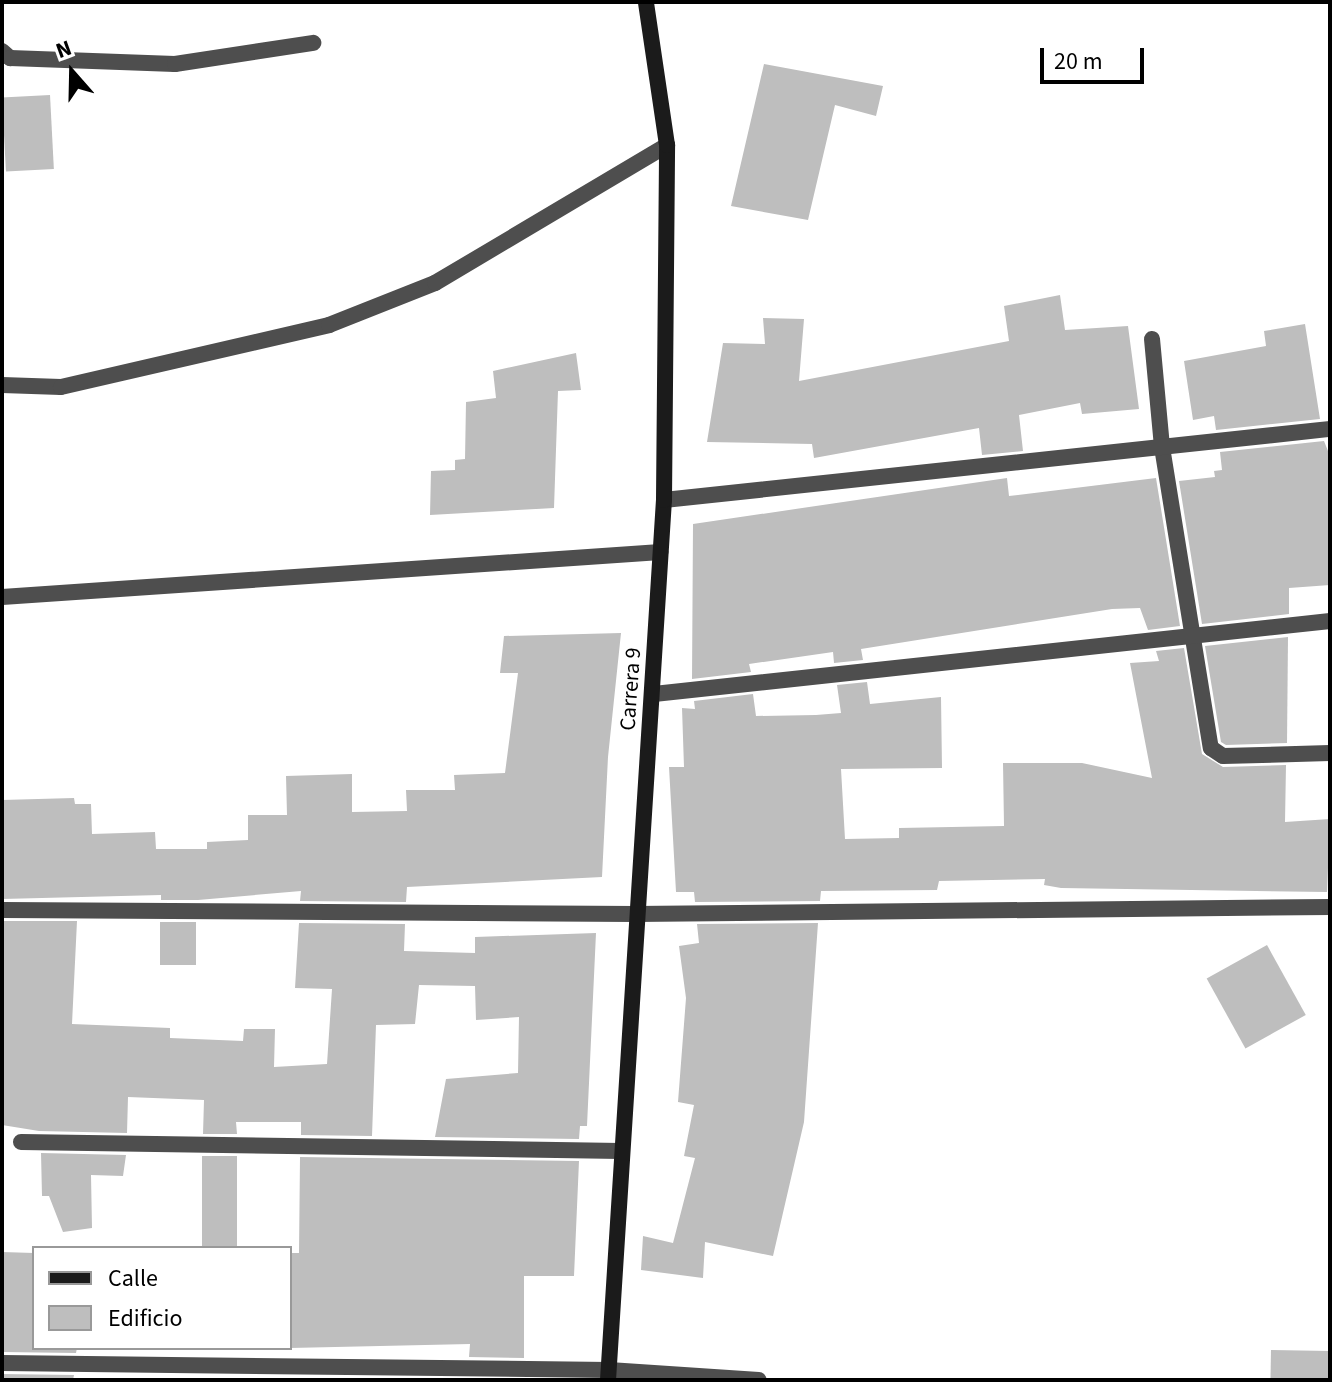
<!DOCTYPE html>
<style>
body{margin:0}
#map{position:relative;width:1332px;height:1382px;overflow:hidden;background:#fff;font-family:"Source Sans 3",sans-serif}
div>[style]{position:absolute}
.building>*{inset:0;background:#bebebe;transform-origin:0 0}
.street>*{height:16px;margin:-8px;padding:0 8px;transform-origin:8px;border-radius:8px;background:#4e4e4e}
.secondary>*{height:16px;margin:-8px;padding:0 8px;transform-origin:8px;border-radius:8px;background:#1b1b1b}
span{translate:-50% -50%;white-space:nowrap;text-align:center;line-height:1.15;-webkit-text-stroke:6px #fff;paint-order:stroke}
.street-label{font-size:22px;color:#000}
.frame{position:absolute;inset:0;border:4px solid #000;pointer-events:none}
.legend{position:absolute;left:32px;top:1246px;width:260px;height:104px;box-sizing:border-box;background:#fff;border:2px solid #999;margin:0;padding:10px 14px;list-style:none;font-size:24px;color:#000}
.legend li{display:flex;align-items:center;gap:16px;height:40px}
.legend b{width:40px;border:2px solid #999}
.north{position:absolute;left:32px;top:32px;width:80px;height:80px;-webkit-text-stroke:6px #fff;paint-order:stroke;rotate:340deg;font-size:22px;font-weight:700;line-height:32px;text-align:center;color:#000}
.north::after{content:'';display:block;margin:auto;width:28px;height:36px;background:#000;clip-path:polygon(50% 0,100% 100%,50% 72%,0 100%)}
.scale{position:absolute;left:1040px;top:48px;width:104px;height:36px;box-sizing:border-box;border:4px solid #000;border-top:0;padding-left:10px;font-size:24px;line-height:28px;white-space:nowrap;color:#000;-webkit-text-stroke:6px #fff;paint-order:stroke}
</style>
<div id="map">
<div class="building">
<div style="clip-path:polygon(764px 64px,883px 86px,876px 116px,835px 105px,808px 220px,731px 206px)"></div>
<div style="left:50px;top:95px;width:74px;height:48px;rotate:87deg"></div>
<div style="clip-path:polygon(1060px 295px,1065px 330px,1128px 326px,1139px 409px,1082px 414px,1080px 403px,1019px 415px,1023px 451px,982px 455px,979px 428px,814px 458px,812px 444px,707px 442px,723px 343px,765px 344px,763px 318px,804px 319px,799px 381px,1009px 341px,1004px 306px)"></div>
<div style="clip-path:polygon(1305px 324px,1320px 419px,1216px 430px,1214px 416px,1193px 420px,1184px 361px,1266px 346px,1264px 331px)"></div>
<div style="clip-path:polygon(576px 353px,581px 390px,558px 391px,554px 508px,430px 515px,431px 471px,455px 470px,455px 460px,465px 459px,466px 402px,496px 398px,493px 371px)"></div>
<div style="clip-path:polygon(1324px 441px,1330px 456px,1330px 585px,1289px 588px,1289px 614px,1202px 624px,1179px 481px,1215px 477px,1214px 471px,1222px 470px,1220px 452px)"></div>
<div style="clip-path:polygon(1007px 478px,1009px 496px,1156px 478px,1180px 626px,1148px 630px,1140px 608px,1112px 609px,861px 649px,863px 660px,834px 663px,833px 652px,749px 664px,751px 672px,692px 679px,693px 524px)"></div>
<div style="clip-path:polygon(621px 633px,608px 757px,602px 877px,407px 887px,406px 902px,300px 901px,301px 891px,198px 900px,161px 900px,161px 895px,2px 899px,2px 800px,74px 798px,75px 804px,91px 804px,92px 834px,155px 832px,156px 849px,207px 849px,207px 842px,248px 840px,248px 815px,287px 815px,286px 776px,352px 774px,352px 812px,407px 811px,406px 790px,455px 790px,454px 775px,505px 773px,518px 673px,500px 673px,504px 636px)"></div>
<div style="clip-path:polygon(1288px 637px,1287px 743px,1226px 745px,1221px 742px,1205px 646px)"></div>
<div style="clip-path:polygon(1184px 648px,1202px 754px,1223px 767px,1286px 765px,1285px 822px,1330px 819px,1327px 892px,1061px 888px,1044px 885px,1045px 879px,939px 881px,937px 890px,821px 891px,820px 901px,695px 902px,694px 892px,676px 892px,669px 767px,684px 767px,682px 708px,695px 709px,694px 701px,753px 694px,756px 716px,816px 715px,841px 713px,837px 685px,867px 682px,870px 704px,941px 697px,942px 768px,841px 769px,845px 839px,899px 838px,899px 828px,1004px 826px,1003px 763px,1082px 763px,1152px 778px,1130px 663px,1159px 661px,1156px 651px)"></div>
<div style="clip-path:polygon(2px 921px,77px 921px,72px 1024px,170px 1028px,170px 1038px,243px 1041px,244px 1029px,275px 1029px,274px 1067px,327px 1064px,332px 989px,295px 988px,299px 923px,405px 924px,404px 951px,475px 953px,475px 937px,596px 933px,587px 1126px,580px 1126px,579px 1139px,435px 1137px,446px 1079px,518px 1073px,519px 1017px,476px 1020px,475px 986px,419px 985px,415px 1024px,376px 1025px,372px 1136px,301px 1135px,301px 1122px,236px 1122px,237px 1134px,203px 1134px,204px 1100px,128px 1097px,127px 1133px,39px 1131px,2px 1125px)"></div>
<div style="left:160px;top:922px;width:36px;height:43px"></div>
<div style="clip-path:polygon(818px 923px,804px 1122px,773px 1256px,705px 1242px,703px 1278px,641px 1270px,643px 1236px,673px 1243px,695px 1158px,684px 1156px,694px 1105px,678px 1102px,686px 998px,679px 946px,699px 943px,697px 924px)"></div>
<div style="left:1267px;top:945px;width:80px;height:69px;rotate:61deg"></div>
<div style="clip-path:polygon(41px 1153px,126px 1155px,123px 1176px,91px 1175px,92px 1228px,63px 1232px,49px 1196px,42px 1196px)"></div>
<div style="left:202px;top:1156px;width:35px;height:92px"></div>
<div style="clip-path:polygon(300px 1157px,579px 1161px,574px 1276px,524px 1276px,524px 1358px,469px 1357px,470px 1344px,290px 1348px,290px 1253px,299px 1253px)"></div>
<div style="clip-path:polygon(2px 1252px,34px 1253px,34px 1348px,77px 1348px,76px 1353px,2px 1352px)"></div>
<div style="left:1271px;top:1350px;width:59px;height:30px;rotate:1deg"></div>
<div style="clip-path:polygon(2px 1374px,74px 1375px,73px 1380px,2px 1380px)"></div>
</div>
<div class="street">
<div style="left:2px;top:51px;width:11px;rotate:41deg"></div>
<div style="left:10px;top:58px;width:165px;rotate:2.1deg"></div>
<div style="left:175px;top:64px;width:140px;rotate:-8.7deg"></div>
<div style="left:1152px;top:339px;width:108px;rotate:84.7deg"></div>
<div style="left:1162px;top:447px;width:305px;rotate:80.8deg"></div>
<div style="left:1211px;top:748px;width:14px;rotate:34deg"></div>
<div style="left:1223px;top:756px;width:107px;rotate:-1.6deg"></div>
<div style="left:2px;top:385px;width:59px;rotate:1.9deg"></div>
<div style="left:61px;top:387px;width:275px;rotate:-13deg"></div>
<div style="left:329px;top:325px;width:114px;rotate:-21.6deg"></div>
<div style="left:435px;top:283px;width:270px;rotate:-30.7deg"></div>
<div style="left:664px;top:500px;width:670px;rotate:-6.09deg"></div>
<div style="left:2px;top:597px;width:660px;rotate:-3.91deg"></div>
<div style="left:654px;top:694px;width:680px;rotate:-6.16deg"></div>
<div style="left:2px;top:910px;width:633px;rotate:0.36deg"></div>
<div style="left:635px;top:914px;width:695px;rotate:-0.58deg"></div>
<div style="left:21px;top:1142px;width:600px;rotate:0.86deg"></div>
<div style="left:2px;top:1363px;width:607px;rotate:0.66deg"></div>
<div style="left:609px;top:1370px;width:150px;rotate:3.8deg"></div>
</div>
<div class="secondary">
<div style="left:608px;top:1380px;width:882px;rotate:-86.36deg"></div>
<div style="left:664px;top:500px;width:355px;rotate:-89.5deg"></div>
<div style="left:667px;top:145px;width:145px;rotate:-98.4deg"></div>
</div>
<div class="street-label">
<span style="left:631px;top:689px;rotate:-86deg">Carrera 9</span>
</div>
<div class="frame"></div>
<ul class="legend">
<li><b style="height:10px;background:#1b1b1b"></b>Calle</li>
<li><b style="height:22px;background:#bebebe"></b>Edificio</li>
</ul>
<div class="north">N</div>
<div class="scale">20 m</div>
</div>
